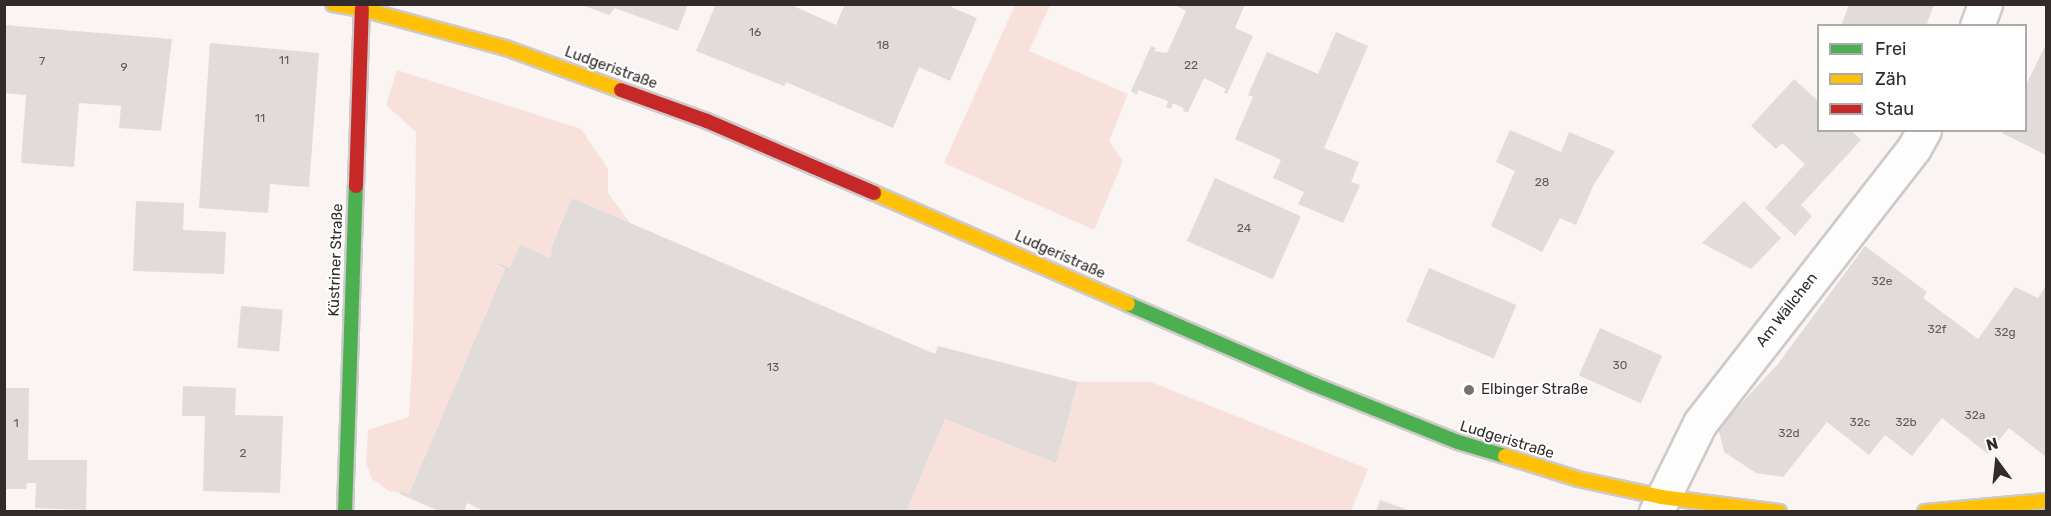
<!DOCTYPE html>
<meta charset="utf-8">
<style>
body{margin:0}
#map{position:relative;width:2051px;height:516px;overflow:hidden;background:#faf4f3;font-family:Rubik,sans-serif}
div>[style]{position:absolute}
.green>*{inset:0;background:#f9e1db}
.building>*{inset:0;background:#e1dbda;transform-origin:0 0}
.roads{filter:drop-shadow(2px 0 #cfcac9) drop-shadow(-2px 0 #cfcac9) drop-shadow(0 2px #cfcac9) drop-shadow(0 -2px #cfcac9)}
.street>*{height:33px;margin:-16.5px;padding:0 16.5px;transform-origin:16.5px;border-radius:16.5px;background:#fefdfd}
.fast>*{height:14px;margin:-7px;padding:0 7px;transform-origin:7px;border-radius:7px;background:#4caf50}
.slow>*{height:14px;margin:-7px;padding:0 7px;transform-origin:7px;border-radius:7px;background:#ffc107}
.jam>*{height:14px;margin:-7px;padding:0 7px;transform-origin:7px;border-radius:7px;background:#c62828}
.dots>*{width:16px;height:16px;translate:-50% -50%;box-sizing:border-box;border:3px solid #fff;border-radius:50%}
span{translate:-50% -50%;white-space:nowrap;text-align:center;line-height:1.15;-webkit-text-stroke:4.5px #fff;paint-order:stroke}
.number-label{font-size:12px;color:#605a5a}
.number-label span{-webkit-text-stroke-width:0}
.street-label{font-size:15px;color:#312c2b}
.poi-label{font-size:15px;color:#312c2b}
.left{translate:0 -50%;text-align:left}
.frame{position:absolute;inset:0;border:6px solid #312c2b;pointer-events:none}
.legend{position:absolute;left:1817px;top:24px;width:210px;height:108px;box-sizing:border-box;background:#fff;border:2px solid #adabaa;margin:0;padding:8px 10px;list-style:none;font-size:18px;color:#312c2b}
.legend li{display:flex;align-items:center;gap:12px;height:30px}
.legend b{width:30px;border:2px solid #adabaa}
.north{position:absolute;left:1967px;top:432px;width:60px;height:60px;-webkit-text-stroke:4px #fff;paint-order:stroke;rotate:345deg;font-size:16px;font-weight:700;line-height:24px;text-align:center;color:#312c2b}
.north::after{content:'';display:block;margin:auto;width:21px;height:27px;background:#312c2b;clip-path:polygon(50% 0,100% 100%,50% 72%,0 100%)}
</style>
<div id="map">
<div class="green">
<div style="clip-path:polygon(1015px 5px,1050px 5px,1029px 51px,1128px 94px,1109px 141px,1123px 161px,1094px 230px,944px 163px)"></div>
<div style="clip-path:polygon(397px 70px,581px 129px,608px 169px,608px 193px,630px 223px,572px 198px,550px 249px,553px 251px,550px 258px,520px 244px,510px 268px,498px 263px,497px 266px,505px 269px,409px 494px,389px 491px,372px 479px,366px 463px,368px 430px,409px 417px,413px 342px,416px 132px,386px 105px)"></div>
<div style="clip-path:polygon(1078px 382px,1151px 382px,1368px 469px,1351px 511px,906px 512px,945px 419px,1056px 463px)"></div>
</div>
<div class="building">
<div style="clip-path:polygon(579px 4px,688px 4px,678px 31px,615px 8px,609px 15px)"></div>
<div style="clip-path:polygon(716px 4px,789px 4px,836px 25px,845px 4px,953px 4px,951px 7px,977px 18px,950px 81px,919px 67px,893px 128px,786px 82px,784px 86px,696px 51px)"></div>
<div style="clip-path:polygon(1173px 4px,1245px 4px,1235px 28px,1253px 36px,1227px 94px,1224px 93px,1226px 89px,1204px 78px,1188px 112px,1182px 111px,1185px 109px,1173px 103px,1171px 109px,1166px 107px,1168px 101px,1138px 90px,1137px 95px,1131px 91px,1151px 46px,1156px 48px,1154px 51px,1167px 53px,1186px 11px)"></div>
<div style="clip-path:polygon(1849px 5px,1934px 5px,1927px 23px,1933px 26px,1841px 26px)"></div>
<div style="clip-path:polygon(4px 25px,172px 39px,161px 131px,119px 128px,121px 106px,79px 103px,74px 167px,21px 163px,26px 95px,4px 93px)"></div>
<div style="clip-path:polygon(1336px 32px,1368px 46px,1324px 148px,1359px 162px,1351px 182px,1360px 185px,1343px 223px,1298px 204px,1304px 192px,1273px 178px,1281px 160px,1235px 139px,1253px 97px,1248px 95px,1267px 52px,1318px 74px)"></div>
<div style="clip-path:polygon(210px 43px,319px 53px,309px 187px,270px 184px,268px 213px,199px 208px)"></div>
<div style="clip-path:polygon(2044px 48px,2046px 49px,2046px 155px,2002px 133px,2003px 130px,2026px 130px,2026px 85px)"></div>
<div style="clip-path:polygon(1794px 79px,1818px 101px,1818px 130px,1851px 130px,1861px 140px,1801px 205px,1812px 216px,1795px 236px,1765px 208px,1805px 164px,1782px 143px,1776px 149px,1751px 126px)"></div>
<div style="clip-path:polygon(1510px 130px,1561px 152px,1569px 132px,1615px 151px,1593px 186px,1576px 225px,1560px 218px,1542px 252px,1491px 226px,1515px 171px,1496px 162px)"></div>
<div style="left:1215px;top:178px;width:94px;height:69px;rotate:24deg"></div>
<div style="clip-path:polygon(572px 198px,935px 354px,938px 346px,1078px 382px,1056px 463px,945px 419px,906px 512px,486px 512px,467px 503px,464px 512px,441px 512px,400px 494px,401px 491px,409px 494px,505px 269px,497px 265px,498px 263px,510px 268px,520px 244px,550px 258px,553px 251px,550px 250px)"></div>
<div style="clip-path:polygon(136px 201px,184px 203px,183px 230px,226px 232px,224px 274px,133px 271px)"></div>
<div style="clip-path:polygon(1744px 201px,1781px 238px,1751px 269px,1702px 243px)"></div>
<div style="clip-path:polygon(1865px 246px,1927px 292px,1923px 298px,1978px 339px,2015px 287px,2038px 298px,2046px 285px,2045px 456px,2009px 428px,1988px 454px,1942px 418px,1912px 456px,1885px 435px,1869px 455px,1827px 422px,1783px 477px,1756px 473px,1724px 452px,1718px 428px,1778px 364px)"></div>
<div style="left:1429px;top:268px;width:95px;height:58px;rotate:23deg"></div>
<div style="left:241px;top:306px;width:42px;height:42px;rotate:5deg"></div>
<div style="left:1600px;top:328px;width:68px;height:52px;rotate:24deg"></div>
<div style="clip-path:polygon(183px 386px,236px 388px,235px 415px,283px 416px,280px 493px,203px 491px,205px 416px,182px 416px)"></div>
<div style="clip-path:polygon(4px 388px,29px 388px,28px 460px,87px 460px,86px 510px,35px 508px,36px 483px,27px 483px,26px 489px,4px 489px)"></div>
<div style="clip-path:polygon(1380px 500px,1411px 511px,1411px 512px,1376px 512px)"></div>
</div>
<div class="roads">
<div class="street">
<div style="left:1977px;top:26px;width:23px;rotate:-70deg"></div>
<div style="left:1656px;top:512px;width:99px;rotate:-63.7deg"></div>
<div style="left:1700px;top:423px;width:348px;rotate:-52.1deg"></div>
<div style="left:1914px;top:148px;width:21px;rotate:-61deg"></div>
</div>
<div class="fast">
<div style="left:1128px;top:304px;width:202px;rotate:23.4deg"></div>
<div style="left:1313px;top:384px;width:156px;rotate:21.8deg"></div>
<div style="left:1458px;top:442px;width:49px;rotate:16.6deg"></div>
<div style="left:345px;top:512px;width:326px;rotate:-88.1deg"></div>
</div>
<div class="slow">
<div style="left:333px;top:4px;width:29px;rotate:10deg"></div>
<div style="left:362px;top:9px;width:149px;rotate:15.2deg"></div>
<div style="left:506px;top:48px;width:122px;rotate:20.1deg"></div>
<div style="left:874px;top:193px;width:277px;rotate:23.6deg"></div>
<div style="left:1505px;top:456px;width:77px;rotate:17.5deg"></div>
<div style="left:1578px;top:479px;width:85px;rotate:12.2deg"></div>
<div style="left:1661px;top:497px;width:119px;rotate:7.2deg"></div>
<div style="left:1925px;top:512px;width:121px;rotate:-5.2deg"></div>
</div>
<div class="jam">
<div style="left:621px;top:90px;width:91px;rotate:19.8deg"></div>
<div style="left:707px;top:121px;width:182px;rotate:23.3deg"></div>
<div style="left:356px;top:186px;width:177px;rotate:-88.1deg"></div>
</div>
</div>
<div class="dots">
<div style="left:1469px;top:390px;background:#777271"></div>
</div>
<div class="number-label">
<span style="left:755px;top:33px">16</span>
<span style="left:883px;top:46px">18</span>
<span style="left:284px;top:61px">11</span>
<span style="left:42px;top:62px">7</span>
<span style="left:1191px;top:66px">22</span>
<span style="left:124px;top:68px">9</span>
<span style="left:260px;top:119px">11</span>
<span style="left:1542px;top:183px">28</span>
<span style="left:1244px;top:229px">24</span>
<span style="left:1882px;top:282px">32e</span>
<span style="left:1937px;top:330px">32f</span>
<span style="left:2005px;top:333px">32g</span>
<span style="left:1620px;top:366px">30</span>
<span style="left:773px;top:368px">13</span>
<span style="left:1975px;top:416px">32a</span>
<span style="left:1860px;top:423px">32c</span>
<span style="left:1906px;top:423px">32b</span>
<span style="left:16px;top:424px">1</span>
<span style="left:1789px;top:434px">32d</span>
<span style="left:243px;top:454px">2</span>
</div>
<div class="street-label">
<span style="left:611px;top:68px;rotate:20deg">Ludgeristraße</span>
<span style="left:1060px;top:255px;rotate:24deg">Ludgeristraße</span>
<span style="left:336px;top:260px;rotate:-88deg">Küstriner Straße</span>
<span style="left:1787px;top:310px;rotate:-52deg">Am Wällchen</span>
<span style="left:1507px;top:440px;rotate:17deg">Ludgeristraße</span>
</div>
<div class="poi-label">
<span class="left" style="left:1481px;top:390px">Elbinger Straße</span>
</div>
<div class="frame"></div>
<ul class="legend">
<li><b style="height:8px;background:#4caf50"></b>Frei</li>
<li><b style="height:8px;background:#ffc107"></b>Zäh</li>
<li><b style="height:8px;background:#c62828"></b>Stau</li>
</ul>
<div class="north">N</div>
</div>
